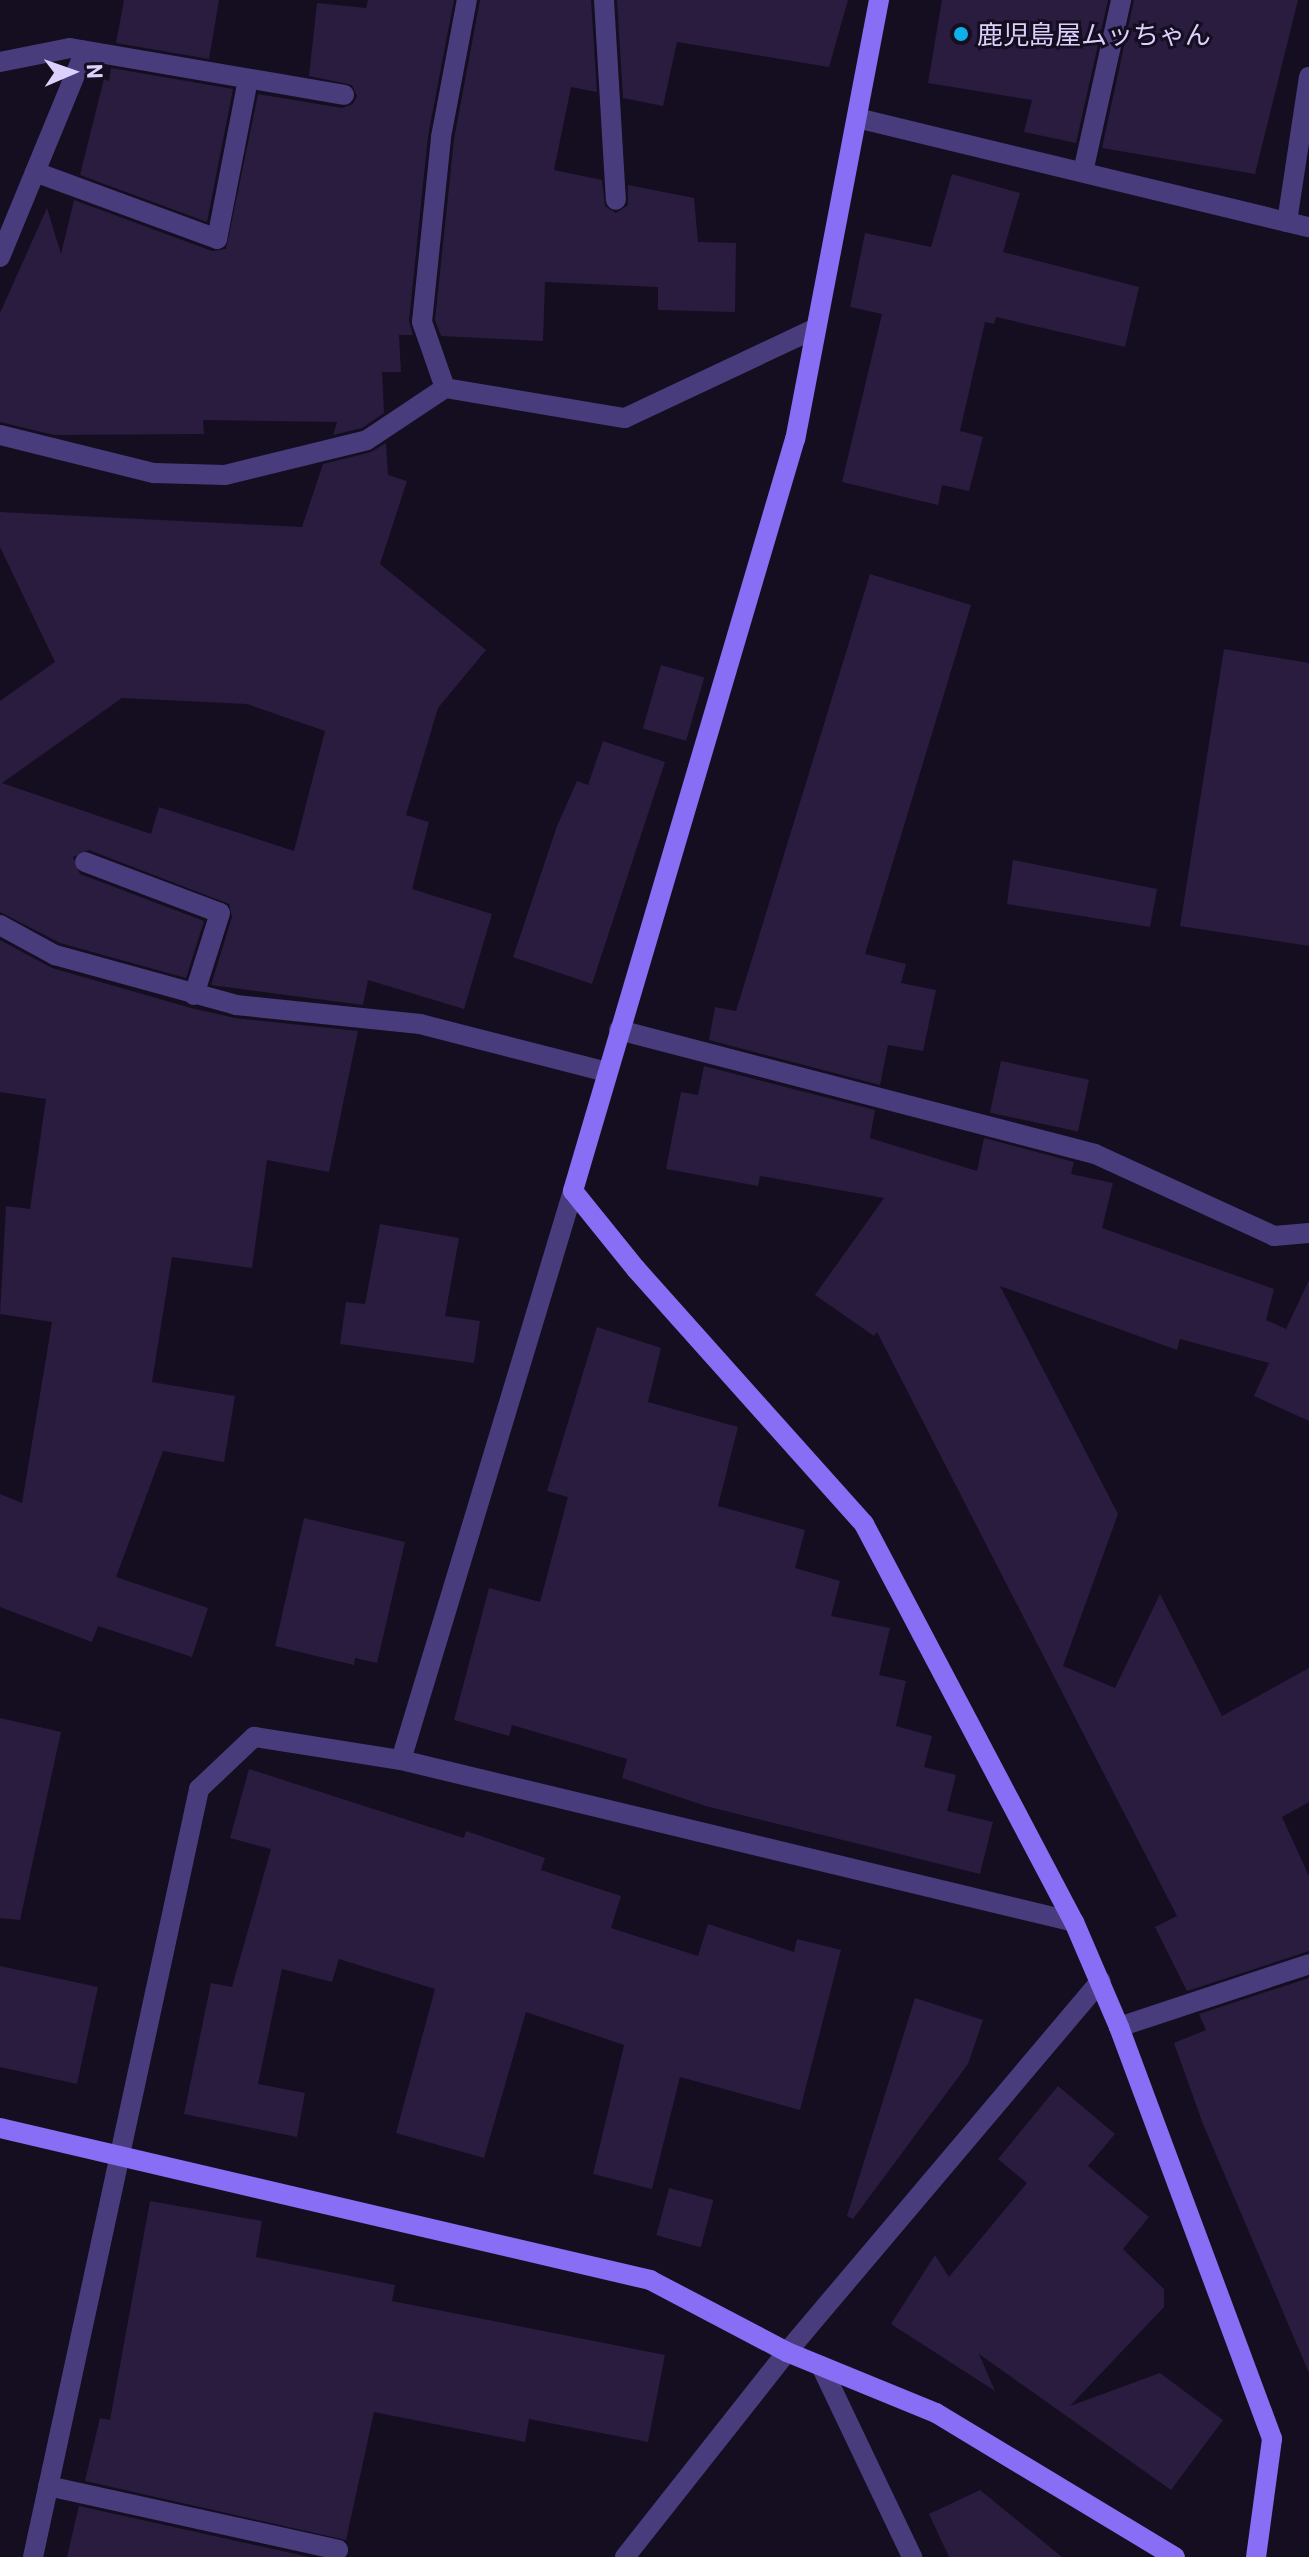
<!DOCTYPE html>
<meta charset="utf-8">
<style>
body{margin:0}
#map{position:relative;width:1309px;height:2557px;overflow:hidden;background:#140e20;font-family:Barlow,"Noto Sans JP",sans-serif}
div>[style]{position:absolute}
.building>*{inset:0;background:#291c3f;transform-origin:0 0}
.lane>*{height:20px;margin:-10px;padding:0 10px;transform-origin:10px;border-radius:10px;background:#493c7c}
.street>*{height:20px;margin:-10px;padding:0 10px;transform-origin:10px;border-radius:10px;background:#493c7c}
.secondary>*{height:20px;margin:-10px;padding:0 10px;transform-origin:10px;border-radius:10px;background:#876ef5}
.dots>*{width:22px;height:22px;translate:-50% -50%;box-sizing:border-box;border:4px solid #140e20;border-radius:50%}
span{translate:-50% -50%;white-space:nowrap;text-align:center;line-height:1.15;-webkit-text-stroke:6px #140e20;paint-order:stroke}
.poi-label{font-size:26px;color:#dcd0fc}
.left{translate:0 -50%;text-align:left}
.north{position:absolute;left:32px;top:32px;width:80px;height:80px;-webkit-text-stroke:6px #140e20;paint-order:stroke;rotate:88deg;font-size:22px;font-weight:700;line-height:32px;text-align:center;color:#dcd0fc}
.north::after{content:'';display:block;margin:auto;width:28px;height:36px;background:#dcd0fc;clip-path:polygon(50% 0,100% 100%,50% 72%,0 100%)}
</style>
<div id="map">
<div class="building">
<div style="clip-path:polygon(124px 0,219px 0,209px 59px,116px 43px)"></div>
<div style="clip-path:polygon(368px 0,454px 0,428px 136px,409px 321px,413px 335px,399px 335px,401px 372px,382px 372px,384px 413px,362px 428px,333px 435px,337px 422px,203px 420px,204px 434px,54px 435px,0 422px,0 313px,47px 208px,61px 254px,74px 200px,212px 251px,226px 249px,258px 94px,342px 108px,353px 104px,357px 96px,352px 85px,309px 76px,317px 3px,366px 8px)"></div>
<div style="clip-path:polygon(480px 0,591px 0,597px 92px,571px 87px,554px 170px,602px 180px,605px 206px,616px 213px,628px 205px,628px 185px,694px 198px,698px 242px,736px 243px,735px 312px,658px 310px,658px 287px,545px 282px,543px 341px,441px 336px,435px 320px,454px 139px)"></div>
<div style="clip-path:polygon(617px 0,848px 0,829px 67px,677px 42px,663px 106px,623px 98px)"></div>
<div style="clip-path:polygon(942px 0,1108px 0,1076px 143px,1024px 132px,1032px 100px,928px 83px)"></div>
<div style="clip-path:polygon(1134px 0,1298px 0,1255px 174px,1102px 148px)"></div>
<div style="clip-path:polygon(111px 68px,233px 89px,207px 222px,80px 175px,104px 79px,109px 81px)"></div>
<div style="clip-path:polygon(952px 174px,1020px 193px,1003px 252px,1139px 287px,1125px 347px,996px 317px,994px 324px,985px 322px,960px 431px,983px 437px,969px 491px,942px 485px,938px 505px,842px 482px,882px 314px,850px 307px,865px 233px,931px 247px)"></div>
<div style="clip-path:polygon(evenodd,386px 443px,388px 475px,407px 481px,380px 564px,486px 650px,438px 708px,406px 815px,429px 822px,412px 889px,492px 914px,464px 1009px,368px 980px,363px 1005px,211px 985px,232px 917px,229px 904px,89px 850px,73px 857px,80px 874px,204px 921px,186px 978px,60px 943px,0 912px,0 701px,55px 662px,0 547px,0 512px,302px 527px,323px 464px,371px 452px,386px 443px,122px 698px,247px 704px,325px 731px,294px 851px,159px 807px,151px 834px,2px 783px,122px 698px)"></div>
<div style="clip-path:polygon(870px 574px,971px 605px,865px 954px,906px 964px,901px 983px,936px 990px,923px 1051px,888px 1045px,880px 1085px,709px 1040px,715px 1007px,736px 1011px)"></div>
<div style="clip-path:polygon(1224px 649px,1309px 663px,1309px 946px,1180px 926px)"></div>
<div style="left:661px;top:665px;width:45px;height:66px;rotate:16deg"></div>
<div style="clip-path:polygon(603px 741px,665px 762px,592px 984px,513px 957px,557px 826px,577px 781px,588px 785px)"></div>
<div style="clip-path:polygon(1013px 860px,1157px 889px,1150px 927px,1007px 904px)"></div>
<div style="clip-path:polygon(0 940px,52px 968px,191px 1008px,235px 1018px,358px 1031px,329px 1172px,267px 1160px,252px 1268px,172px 1257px,152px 1382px,235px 1396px,224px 1462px,163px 1451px,116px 1577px,208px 1608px,192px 1657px,98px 1626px,92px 1642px,0 1607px,0 1494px,22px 1503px,52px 1322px,0 1314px,6px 1206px,30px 1209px,46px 1099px,0 1092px)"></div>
<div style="left:1001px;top:1061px;width:90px;height:53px;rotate:12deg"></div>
<div style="clip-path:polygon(704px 1066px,875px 1110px,870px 1138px,977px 1171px,984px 1138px,1074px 1162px,1071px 1174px,1113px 1183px,1102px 1228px,1274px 1289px,1266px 1320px,1286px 1329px,1309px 1280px,1309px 1421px,1254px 1396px,1269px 1363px,1180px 1339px,1177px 1350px,1000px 1286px,1118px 1514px,1063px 1666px,1115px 1688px,1160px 1594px,1222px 1716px,1309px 1668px,1309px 1802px,1282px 1817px,1309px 1876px,1309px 1951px,1187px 1991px,1155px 1927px,1177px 1916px,877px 1332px,874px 1336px,815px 1295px,884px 1198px,760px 1176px,758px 1186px,666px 1169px,681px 1092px,698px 1095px)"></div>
<div style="clip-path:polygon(380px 1224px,459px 1238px,445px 1316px,480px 1321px,474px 1363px,340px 1344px,346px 1302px,365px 1304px)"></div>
<div style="clip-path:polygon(597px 1327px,661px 1348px,648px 1402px,738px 1427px,718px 1506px,805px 1530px,795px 1568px,840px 1581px,831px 1616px,890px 1628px,879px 1675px,906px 1681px,896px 1726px,932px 1736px,924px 1767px,956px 1775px,947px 1811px,993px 1822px,980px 1874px,706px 1806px,622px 1778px,627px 1759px,512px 1725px,509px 1736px,454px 1720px,489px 1588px,540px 1602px,568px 1497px,547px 1491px)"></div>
<div style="clip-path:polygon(304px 1518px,405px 1542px,377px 1663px,355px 1658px,354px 1665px,275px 1646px)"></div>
<div style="clip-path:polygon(0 1718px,61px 1732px,20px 1920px,0 1918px)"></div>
<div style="clip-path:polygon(249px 1769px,464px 1838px,466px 1831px,545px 1858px,541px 1870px,621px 1896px,611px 1928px,698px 1956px,708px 1924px,794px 1952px,797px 1939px,841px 1950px,800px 2110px,680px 2077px,652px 2189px,593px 2174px,624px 2045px,526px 2012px,484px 2158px,396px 2133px,435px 1989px,339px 1959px,332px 1982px,282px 1969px,258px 2084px,305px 2093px,297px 2137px,184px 2114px,211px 1983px,232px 1987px,271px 1849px,230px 1838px)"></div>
<div style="clip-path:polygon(0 1966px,98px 1987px,77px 2084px,0 2067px)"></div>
<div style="clip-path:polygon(1309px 1978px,1309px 2373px,1203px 2124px,1174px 2043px,1206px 2030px,1199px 2014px)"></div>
<div style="clip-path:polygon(915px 1998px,983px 2020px,968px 2064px,853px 2219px,847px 2216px)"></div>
<div style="clip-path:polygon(1058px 2086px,1115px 2134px,1088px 2166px,1149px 2217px,1123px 2249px,1164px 2289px,1164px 2307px,1070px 2406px,1160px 2373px,1223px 2420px,1171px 2490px,979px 2354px,995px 2391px,891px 2324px,935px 2255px,949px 2277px,1027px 2183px,998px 2159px)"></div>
<div style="left:669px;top:2188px;width:46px;height:49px;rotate:15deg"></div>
<div style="clip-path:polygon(150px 2201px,262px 2221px,256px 2257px,395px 2285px,392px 2301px,665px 2355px,648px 2442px,529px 2419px,525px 2442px,374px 2412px,346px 2540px,85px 2481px,100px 2418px,110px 2420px)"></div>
<div style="clip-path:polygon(980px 2490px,1062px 2557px,949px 2557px,929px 2514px)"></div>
<div style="clip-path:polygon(79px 2506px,309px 2557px,67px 2557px)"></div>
</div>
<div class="lane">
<div style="left:35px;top:172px;width:194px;rotate:20.2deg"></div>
<div style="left:217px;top:239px;width:163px;rotate:-79deg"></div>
<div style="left:85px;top:862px;width:144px;rotate:20.7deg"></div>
<div style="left:220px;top:913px;width:86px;rotate:107.6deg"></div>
<div style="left:0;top:925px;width:63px;rotate:28.6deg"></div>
<div style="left:55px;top:955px;width:188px;rotate:15.4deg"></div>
<div style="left:236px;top:1005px;width:185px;rotate:5.9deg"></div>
<div style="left:420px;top:1024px;width:193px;rotate:14.4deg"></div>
</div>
<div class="street">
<div style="left:604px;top:0;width:200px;rotate:86.6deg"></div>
<div style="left:0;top:62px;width:71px;rotate:-11.3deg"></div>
<div style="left:70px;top:48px;width:278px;rotate:9.7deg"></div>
<div style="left:857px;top:118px;width:465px;rotate:13.6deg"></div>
<div style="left:1083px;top:172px;width:176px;rotate:-77.5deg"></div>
<div style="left:1287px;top:222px;width:147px;rotate:-81.4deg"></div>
<div style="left:0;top:257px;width:223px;rotate:-67.6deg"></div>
<div style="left:445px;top:388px;width:70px;rotate:-109.2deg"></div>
<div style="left:422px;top:322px;width:186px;rotate:-84.1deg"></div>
<div style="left:441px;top:137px;width:139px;rotate:-79.3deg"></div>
<div style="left:0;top:435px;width:159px;rotate:13.9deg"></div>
<div style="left:154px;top:473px;width:71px;rotate:1.6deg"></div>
<div style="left:225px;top:475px;width:146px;rotate:-13.8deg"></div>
<div style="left:367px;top:440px;width:94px;rotate:-33.7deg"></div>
<div style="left:445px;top:388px;width:182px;rotate:9.5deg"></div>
<div style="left:625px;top:418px;width:211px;rotate:-25.2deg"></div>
<div style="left:619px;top:1030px;width:492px;rotate:14.6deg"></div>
<div style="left:1095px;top:1154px;width:197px;rotate:24.6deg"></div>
<div style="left:1274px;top:1236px;width:35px;rotate:-5deg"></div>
<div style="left:401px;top:1760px;width:692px;rotate:13.53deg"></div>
<div style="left:1119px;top:2027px;width:200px;rotate:-18.3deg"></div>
<div style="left:821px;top:2366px;width:212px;rotate:64.5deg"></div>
<div style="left:48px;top:2486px;width:297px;rotate:12.4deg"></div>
<div style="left:33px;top:2557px;width:786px;rotate:-77.8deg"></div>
<div style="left:199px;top:1789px;width:76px;rotate:-43.4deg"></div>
<div style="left:254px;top:1737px;width:149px;rotate:8.9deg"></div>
<div style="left:401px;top:1760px;width:594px;rotate:-73.18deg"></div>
<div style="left:625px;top:2557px;width:261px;rotate:-51.7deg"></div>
<div style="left:787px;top:2352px;width:486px;rotate:-49.8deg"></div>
</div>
<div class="secondary">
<div style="left:879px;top:0;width:447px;rotate:100.8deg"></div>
<div style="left:795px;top:439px;width:784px;rotate:106.45deg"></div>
<div style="left:573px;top:1191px;width:100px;rotate:51.1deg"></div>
<div style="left:636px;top:1269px;width:342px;rotate:48.2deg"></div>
<div style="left:864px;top:1524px;width:450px;rotate:62.2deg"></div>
<div style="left:1074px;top:1922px;width:114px;rotate:66.8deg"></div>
<div style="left:1119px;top:2027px;width:439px;rotate:69.6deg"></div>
<div style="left:1272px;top:2439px;width:119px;rotate:97.7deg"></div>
<div style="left:0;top:2128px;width:668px;rotate:13.16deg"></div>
<div style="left:650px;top:2280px;width:155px;rotate:27.7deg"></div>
<div style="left:787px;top:2352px;width:161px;rotate:22.3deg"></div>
<div style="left:936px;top:2413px;width:279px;rotate:31.1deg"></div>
</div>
<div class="dots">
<div style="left:961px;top:34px;background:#0fb0e9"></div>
</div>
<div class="poi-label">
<span class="left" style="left:977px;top:34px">鹿児島屋ムッちゃん</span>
</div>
<div class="north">N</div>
</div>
